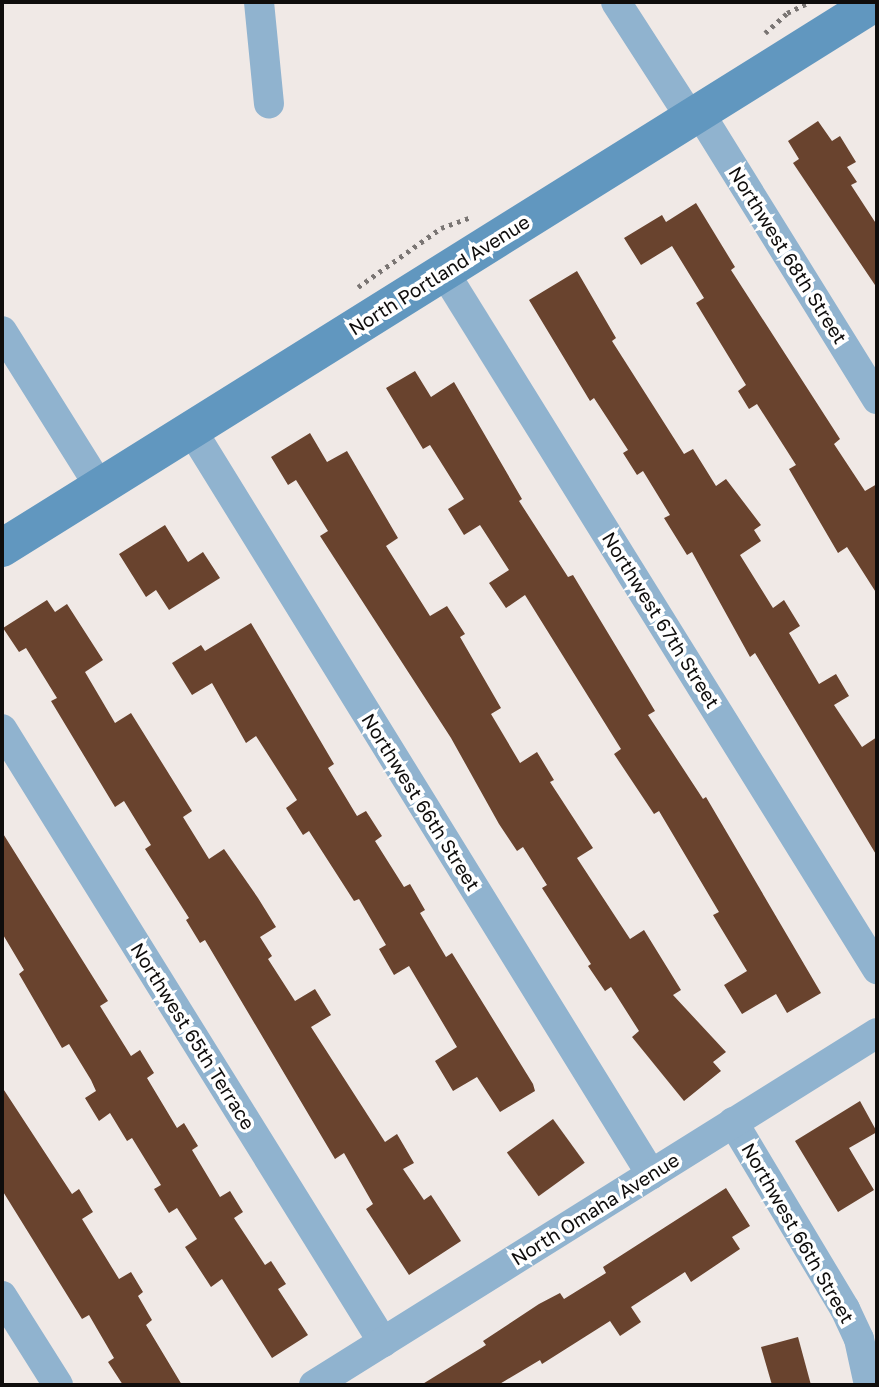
<!DOCTYPE html>
<style>
body{margin:0}
#map{position:relative;width:879px;height:1387px;overflow:hidden;background:#f0e9e6;font-family:"Golos Text",sans-serif}
div>[style]{position:absolute}
.building>*{inset:0;background:#69432e;transform-origin:0 0}
.path>*{height:4.5px;margin-top:-2.25px;transform-origin:0;background:repeating-linear-gradient(90deg,#7a7573 0 3.5px,transparent 0 8.5px)}
.street>*{height:30px;margin:-15px;padding:0 15px;transform-origin:15px;border-radius:15px;background:#90b3cf}
.secondary>*{height:38px;margin:-19px;padding:0 19px;transform-origin:19px;border-radius:19px;background:#6197bf}
span{translate:-50% -50%;white-space:nowrap;text-align:center;line-height:1.15;-webkit-text-stroke:7px #fff;paint-order:stroke}
.street-label{font-size:19px;color:#0f0d0c}
.frame{position:absolute;inset:0;border:4px solid #0f0d0c;pointer-events:none}
</style>
<div id="map">
<div class="building">
<div style="clip-path:polygon(818px 121px,832px 141px,840px 136px,856px 162px,847px 167px,857px 182px,851px 185px,877px 225px,877px 288px,793px 163px,799px 159px,788px 141px)"></div>
<div style="clip-path:polygon(696px 203px,735px 267px,731px 270px,840px 439px,834px 444px,865px 491px,877px 484px,877px 594px,847px 547px,838px 553px,789px 469px,796px 465px,757px 404px,749px 409px,738px 391px,746px 385px,696px 303px,704px 298px,672px 246px,641px 265px,624px 238px,662px 215px,666px 222px)"></div>
<div style="clip-path:polygon(577px 271px,616px 338px,612px 341px,684px 454px,693px 449px,716px 486px,726px 479px,761px 525px,754px 530px,761px 541px,740px 555px,773px 608px,784px 600px,800px 626px,789px 633px,819px 684px,836px 674px,849px 696px,834px 705px,862px 747px,877px 737px,877px 856px,755px 653px,750px 657px,692px 552px,687px 555px,664px 518px,670px 515px,643px 471px,637px 475px,623px 453px,628px 450px,594px 398px,590px 401px,529px 300px)"></div>
<div style="clip-path:polygon(415px 371px,431px 397px,454px 382px,522px 499px,519px 501px,568px 577px,573px 575px,655px 711px,648px 715px,703px 799px,706px 797px,821px 993px,787px 1013px,776px 994px,742px 1014px,724px 985px,747px 971px,713px 915px,719px 912px,659px 811px,654px 814px,614px 754px,621px 749px,525px 595px,506px 608px,489px 583px,509px 570px,480px 525px,464px 535px,448px 509px,464px 499px,430px 445px,423px 449px,386px 388px)"></div>
<div style="clip-path:polygon(310px 433px,327px 462px,347px 451px,398px 538px,386px 546px,430px 616px,447px 606px,465px 634px,460px 637px,501px 708px,491px 714px,520px 763px,537px 752px,554px 780px,550px 782px,593px 848px,577px 858px,630px 939px,644px 930px,681px 990px,673px 995px,726px 1052px,713px 1062px,721px 1071px,684px 1101px,632px 1037px,639px 1031px,611px 987px,605px 991px,588px 966px,591px 964px,542px 888px,547px 885px,523px 847px,517px 851px,499px 824px,451px 738px,320px 536px,328px 531px,296px 480px,288px 485px,271px 457px)"></div>
<div style="clip-path:polygon(165px 525px,188px 562px,203px 552px,220px 578px,169px 610px,156px 590px,146px 597px,119px 554px)"></div>
<div style="clip-path:polygon(47px 600px,55px 612px,67px 604px,103px 660px,85px 672px,115px 723px,131px 713px,192px 811px,183px 817px,209px 859px,224px 849px,258px 898px,276px 927px,260px 937px,272px 956px,268px 959px,295px 1001px,315px 989px,331px 1015px,311px 1027px,385px 1142px,397px 1134px,414px 1163px,403px 1169px,424px 1200px,431px 1195px,461px 1241px,409px 1275px,366px 1209px,373px 1204px,344px 1153px,335px 1159px,205px 940px,200px 943px,186px 920px,189px 918px,145px 849px,151px 845px,124px 801px,115px 807px,51px 701px,57px 698px,26px 648px,19px 652px,3px 628px)"></div>
<div style="clip-path:polygon(251px 623px,334px 764px,328px 768px,357px 816px,366px 811px,382px 836px,375px 841px,404px 887px,410px 884px,425px 910px,420px 913px,446px 957px,452px 953px,533px 1084px,535px 1091px,500px 1112px,477px 1077px,453px 1091px,435px 1061px,457px 1047px,409px 966px,394px 975px,379px 949px,386px 945px,359px 899px,354px 901px,309px 831px,303px 835px,286px 808px,297px 800px,256px 736px,246px 743px,212px 683px,192px 695px,172px 663px,201px 645px,205px 651px)"></div>
<div style="clip-path:polygon(2px 832px,108px 1001px,100px 1006px,131px 1056px,140px 1050px,154px 1073px,147px 1078px,177px 1128px,184px 1123px,198px 1146px,192px 1150px,220px 1197px,230px 1191px,243px 1212px,234px 1218px,265px 1265px,271px 1261px,286px 1284px,278px 1289px,308px 1335px,272px 1358px,222px 1279px,211px 1287px,185px 1247px,197px 1239px,177px 1208px,169px 1213px,154px 1189px,161px 1185px,132px 1138px,127px 1141px,110px 1113px,99px 1121px,85px 1098px,96px 1091px,91px 1080px,69px 1044px,62px 1048px,19px 974px,24px 970px,2px 933px)"></div>
<div style="clip-path:polygon(2px 1087px,72px 1194px,79px 1189px,93px 1212px,82px 1219px,119px 1279px,131px 1272px,143px 1292px,138px 1296px,152px 1320px,146px 1325px,182px 1385px,123px 1385px,108px 1362px,114px 1358px,89px 1315px,82px 1319px,2px 1190px)"></div>
<div style="clip-path:polygon(860px 1101px,877px 1132px,849px 1148px,874px 1190px,838px 1212px,795px 1141px)"></div>
<div style="left:553px;top:1119px;width:54px;height:57px;rotate:54deg"></div>
<div style="clip-path:polygon(726px 1188px,750px 1226px,732px 1237px,740px 1249px,691px 1282px,685px 1272px,631px 1307px,641px 1322px,620px 1336px,610px 1321px,542px 1364px,540px 1360px,498px 1385px,421px 1385px,486px 1345px,483px 1341px,539px 1304px,560px 1293px,564px 1299px,606px 1273px,603px 1267px)"></div>
<div style="clip-path:polygon(798px 1337px,811px 1385px,772px 1385px,761px 1347px)"></div>
</div>
<div class="path">
<div style="left:765px;top:33px;width:30px;rotate:-42deg"></div>
<div style="left:787px;top:13px;width:25px;rotate:-26deg"></div>
<div style="left:358px;top:287px;width:102px;rotate:-35.4deg"></div>
<div style="left:441px;top:228px;width:30px;rotate:-20deg"></div>
</div>
<div class="street">
<div style="left:259px;top:2px;width:102px;rotate:84.4deg"></div>
<div style="left:616px;top:2px;width:137px;rotate:57.2deg"></div>
<div style="left:699px;top:112px;width:338px;rotate:58.2deg"></div>
<div style="left:444px;top:272px;width:821px;rotate:58.15deg"></div>
<div style="left:2px;top:331px;width:184px;rotate:57.9deg"></div>
<div style="left:191px;top:429px;width:876px;rotate:58.31deg"></div>
<div style="left:2px;top:729px;width:722px;rotate:58.14deg"></div>
<div style="left:733px;top:1122px;width:218px;rotate:59.1deg"></div>
<div style="left:845px;top:1309px;width:33px;rotate:65deg"></div>
<div style="left:859px;top:1339px;width:47px;rotate:77.7deg"></div>
<div style="left:2px;top:1296px;width:105px;rotate:57.8deg"></div>
<div style="left:314px;top:1385px;width:664px;rotate:-32.01deg"></div>
</div>
<div class="secondary">
<div style="left:2px;top:548px;width:1031px;rotate:-31.99deg"></div>
</div>
<div class="street-label">
<span style="left:788px;top:255px;rotate:58deg">Northwest 68th Street</span>
<span style="left:439px;top:275px;rotate:-32deg">North Portland Avenue</span>
<span style="left:661px;top:620px;rotate:58deg">Northwest 67th Street</span>
<span style="left:421px;top:802px;rotate:58deg">Northwest 66th Street</span>
<span style="left:193px;top:1036px;rotate:58deg">Northwest 65th Terrace</span>
<span style="left:595px;top:1209px;rotate:-32deg">North Omaha Avenue</span>
<span style="left:798px;top:1233px;rotate:60deg">Northwest 66th Street</span>
</div>
<div class="frame"></div>
</div>
